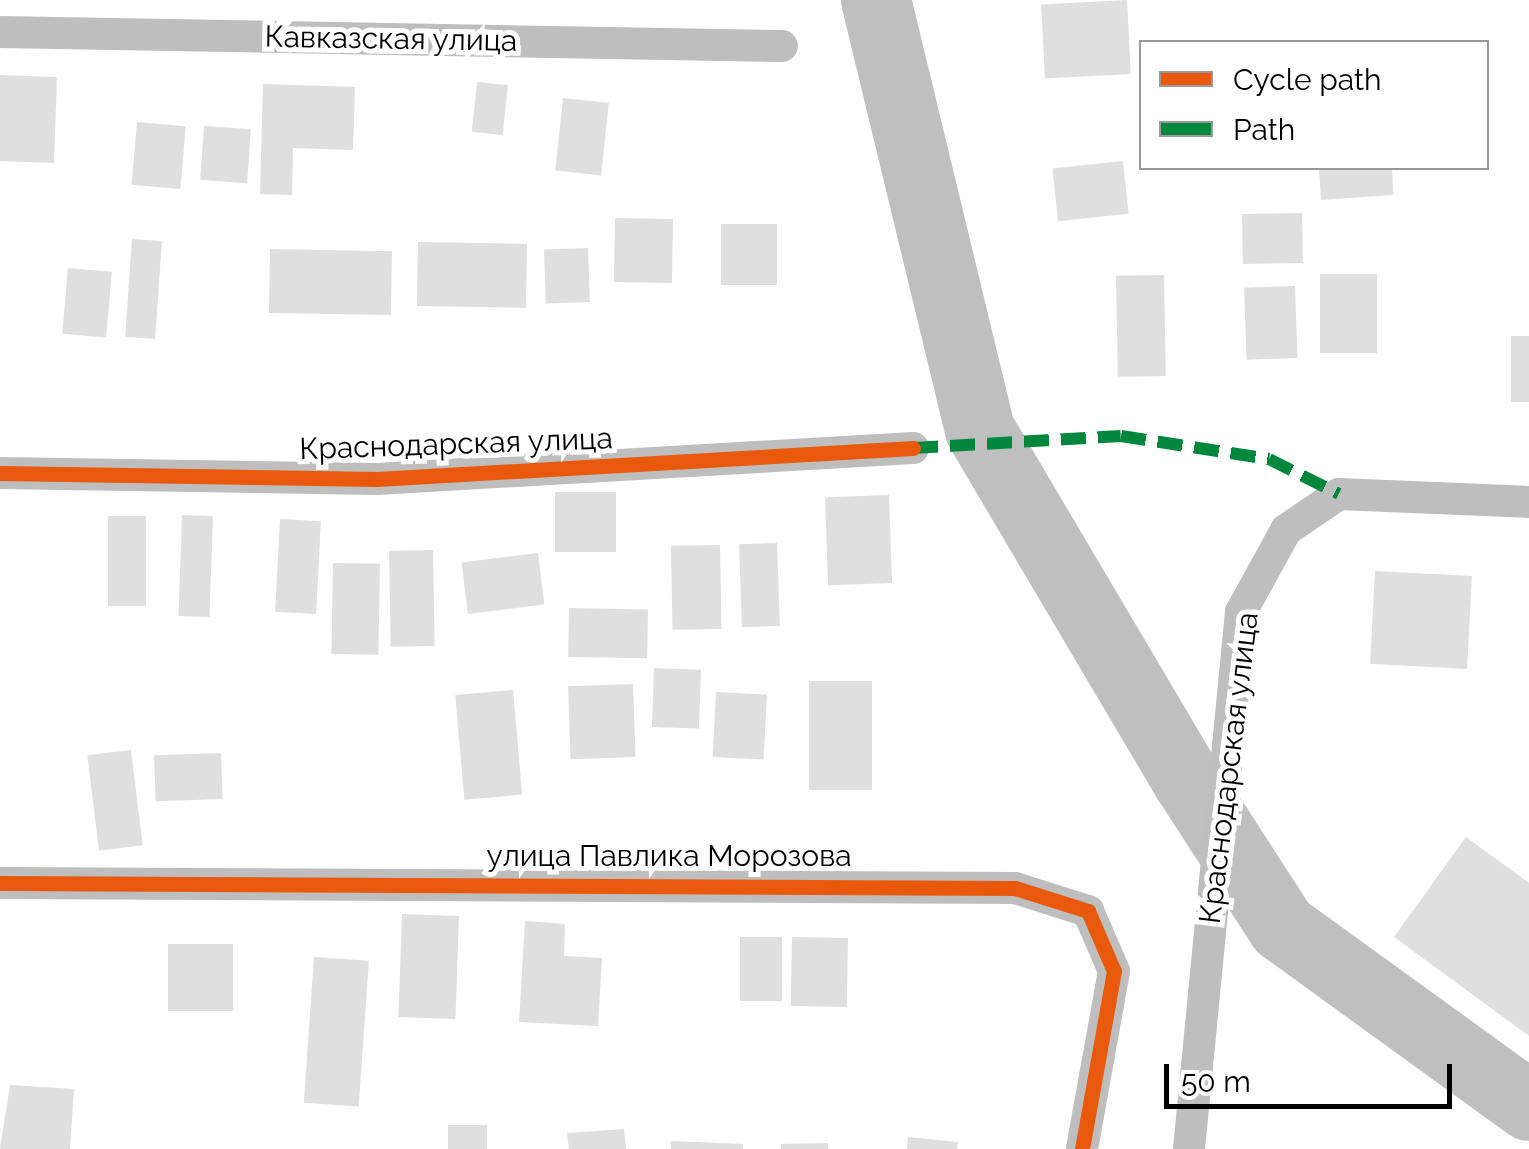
<!DOCTYPE html>
<meta charset="utf-8">
<style>
body{margin:0}
#map{position:relative;width:1529px;height:1149px;overflow:hidden;background:#fff;font-family:Raleway,sans-serif}
div>[style]{position:absolute}
.river>*{height:70px;margin:-35px;padding:0 35px;transform-origin:35px;border-radius:35px;background:#bfbfbf}
.building>*{inset:0;background:#dfdfdf;transform-origin:0 0}
.street>*{height:32px;margin:-16px;padding:0 16px;transform-origin:16px;border-radius:16px;background:#bebebe}
.quiet>*{height:12px;margin-top:-6px;transform-origin:0;background:repeating-linear-gradient(90deg,#00873e 0 25px,transparent 0 37px)}
.cycleway>*{height:15px;margin:-7.5px;padding:0 7.5px;transform-origin:7.5px;border-radius:7.5px;background:#e8590c}
span{translate:-50% -50%;white-space:nowrap;text-align:center;line-height:1.15;-webkit-text-stroke:10px #fff;paint-order:stroke}
.street-label{font-size:30px;color:#000}
.legend{position:absolute;left:1139px;top:40px;width:350px;height:130px;box-sizing:border-box;background:#fff;border:2px solid #999;margin:0;padding:12px 18px;list-style:none;font-size:30px;color:#000}
.legend li{display:flex;align-items:center;gap:20px;height:50px}
.legend b{width:50px;border:2px solid #999}
.scale{position:absolute;left:1164px;top:1064px;width:288px;height:45px;box-sizing:border-box;border:5px solid #000;border-top:0;padding-left:12px;font-size:30px;line-height:35px;white-space:nowrap;color:#000;-webkit-text-stroke:8px #fff;paint-order:stroke}
</style>
<div id="map">
<div class="river">
<div style="left:876px;top:0;width:442px;rotate:76.4deg"></div>
<div style="left:980px;top:430px;width:410px;rotate:59.4deg"></div>
<div style="left:1189px;top:783px;width:171px;rotate:57.1deg"></div>
<div style="left:1282px;top:927px;width:305px;rotate:35.9deg"></div>
</div>
<div class="building">
<div style="left:1127px;top:0;width:74px;height:86px;rotate:87deg"></div>
<div style="left:0;top:75px;width:57px;height:86px;rotate:2deg"></div>
<div style="left:477px;top:82px;width:31px;height:50px;rotate:6deg"></div>
<div style="clip-path:polygon(263px 84px,355px 87px,353px 150px,293px 148px,292px 195px,260px 194px)"></div>
<div style="left:563px;top:98px;width:46px;height:73px;rotate:6deg"></div>
<div style="left:137px;top:122px;width:49px;height:63px;rotate:5deg"></div>
<div style="left:204px;top:126px;width:47px;height:54px;rotate:4deg"></div>
<div style="left:1123px;top:161px;width:53px;height:71px;rotate:84deg"></div>
<div style="clip-path:polygon(1319px 168px,1392px 168px,1393px 195px,1321px 200px)"></div>
<div style="left:1302px;top:213px;width:50px;height:60px;rotate:89deg"></div>
<div style="left:615px;top:218px;width:58px;height:64px;rotate:1deg"></div>
<div style="left:721px;top:224px;width:56px;height:61px"></div>
<div style="left:132px;top:239px;width:30px;height:98px;rotate:4deg"></div>
<div style="left:418px;top:242px;width:109px;height:64px;rotate:1deg"></div>
<div style="left:588px;top:248px;width:54px;height:44px;rotate:88deg"></div>
<div style="left:270px;top:249px;width:122px;height:64px;rotate:1deg"></div>
<div style="left:68px;top:268px;width:44px;height:66px;rotate:5deg"></div>
<div style="left:1320px;top:274px;width:57px;height:79px"></div>
<div style="left:1164px;top:275px;width:101px;height:48px;rotate:89deg"></div>
<div style="left:1295px;top:286px;width:72px;height:51px;rotate:88deg"></div>
<div style="left:1529px;top:336px;width:66px;height:18px;rotate:90deg"></div>
<div style="left:555px;top:492px;width:61px;height:60px"></div>
<div style="left:889px;top:495px;width:88px;height:64px;rotate:88deg"></div>
<div style="left:182px;top:515px;width:31px;height:101px;rotate:2deg"></div>
<div style="left:108px;top:516px;width:38px;height:90px"></div>
<div style="left:280px;top:519px;width:41px;height:93px;rotate:3deg"></div>
<div style="left:777px;top:543px;width:83px;height:38px;rotate:88deg"></div>
<div style="left:720px;top:545px;width:84px;height:49px;rotate:89deg"></div>
<div style="left:433px;top:550px;width:96px;height:44px;rotate:89deg"></div>
<div style="left:538px;top:553px;width:52px;height:77px;rotate:83deg"></div>
<div style="left:333px;top:563px;width:47px;height:91px;rotate:1deg"></div>
<div style="left:1375px;top:571px;width:97px;height:93px;rotate:3deg"></div>
<div style="left:569px;top:608px;width:79px;height:49px;rotate:1deg"></div>
<div style="left:654px;top:668px;width:47px;height:59px;rotate:2deg"></div>
<div style="left:809px;top:681px;width:63px;height:109px"></div>
<div style="left:633px;top:684px;width:73px;height:65px;rotate:88deg"></div>
<div style="left:513px;top:690px;width:105px;height:58px;rotate:85deg"></div>
<div style="left:716px;top:692px;width:51px;height:65px;rotate:3deg"></div>
<div style="left:131px;top:750px;width:96px;height:44px;rotate:83deg"></div>
<div style="left:221px;top:753px;width:46px;height:67px;rotate:88deg"></div>
<div style="clip-path:polygon(1466px 837px,1529px 883px,1529px 1036px,1394px 937px)"></div>
<div style="left:402px;top:914px;width:57px;height:103px;rotate:2deg"></div>
<div style="clip-path:polygon(525px 921px,565px 924px,564px 956px,602px 958px,598px 1026px,519px 1022px)"></div>
<div style="left:782px;top:937px;width:64px;height:42px;rotate:90deg"></div>
<div style="left:792px;top:937px;width:56px;height:69px;rotate:1deg"></div>
<div style="left:168px;top:944px;width:65px;height:67px"></div>
<div style="left:314px;top:957px;width:55px;height:146px;rotate:4deg"></div>
<div style="clip-path:polygon(10px 1085px,74px 1089px,70px 1149px,0 1149px)"></div>
<div style="left:448px;top:1125px;width:39px;height:24px"></div>
<div style="clip-path:polygon(624px 1129px,626px 1149px,569px 1149px,567px 1133px)"></div>
<div style="clip-path:polygon(908px 1137px,958px 1142px,957px 1149px,907px 1149px)"></div>
<div style="clip-path:polygon(671px 1141px,743px 1144px,743px 1149px,671px 1149px)"></div>
<div style="clip-path:polygon(828px 1143px,828px 1149px,781px 1149px,781px 1144px)"></div>
</div>
<div class="street">
<div style="left:0;top:32px;width:782px;rotate:1.03deg"></div>
<div style="left:0;top:473px;width:377px;rotate:0.9deg"></div>
<div style="left:377px;top:479px;width:537px;rotate:-3.31deg"></div>
<div style="left:0;top:883px;width:1015px;rotate:0.28deg"></div>
<div style="left:1015px;top:888px;width:77px;rotate:17.5deg"></div>
<div style="left:1088px;top:911px;width:65px;rotate:66.6deg"></div>
<div style="left:1114px;top:971px;width:181px;rotate:100.2deg"></div>
<div style="left:1189px;top:1149px;width:540px;rotate:-84.47deg"></div>
<div style="left:1241px;top:612px;width:94px;rotate:-61.2deg"></div>
<div style="left:1286px;top:530px;width:64px;rotate:-34.2deg"></div>
<div style="left:1339px;top:494px;width:190px;rotate:2.4deg"></div>
</div>
<div class="quiet">
<div style="left:913px;top:448px;width:208px;rotate:-3.3deg"></div>
<div style="left:1121px;top:436px;width:150px;rotate:8.8deg"></div>
<div style="left:1269px;top:459px;width:78px;rotate:26.6deg"></div>
</div>
<div class="cycleway">
<div style="left:0;top:473px;width:377px;rotate:0.9deg"></div>
<div style="left:377px;top:479px;width:537px;rotate:-3.31deg"></div>
<div style="left:0;top:883px;width:1015px;rotate:0.28deg"></div>
<div style="left:1015px;top:888px;width:77px;rotate:17.5deg"></div>
<div style="left:1088px;top:911px;width:65px;rotate:66.6deg"></div>
<div style="left:1114px;top:971px;width:181px;rotate:100.2deg"></div>
</div>
<div class="street-label">
<span style="left:391px;top:39px;rotate:1deg">Кавказская улица</span>
<span style="left:456px;top:444px;rotate:-2deg">Краснодарская улица</span>
<span style="left:1229px;top:768px;rotate:-83deg">Краснодарская улица</span>
<span style="left:669px;top:856px">улица Павлика Морозова</span>
</div>
<ul class="legend">
<li><b style="height:12px;background:#e8590c"></b>Cycle path</li>
<li><b style="height:12px;background:#00873e"></b>Path</li>
</ul>
<div class="scale">50 m</div>
</div>
